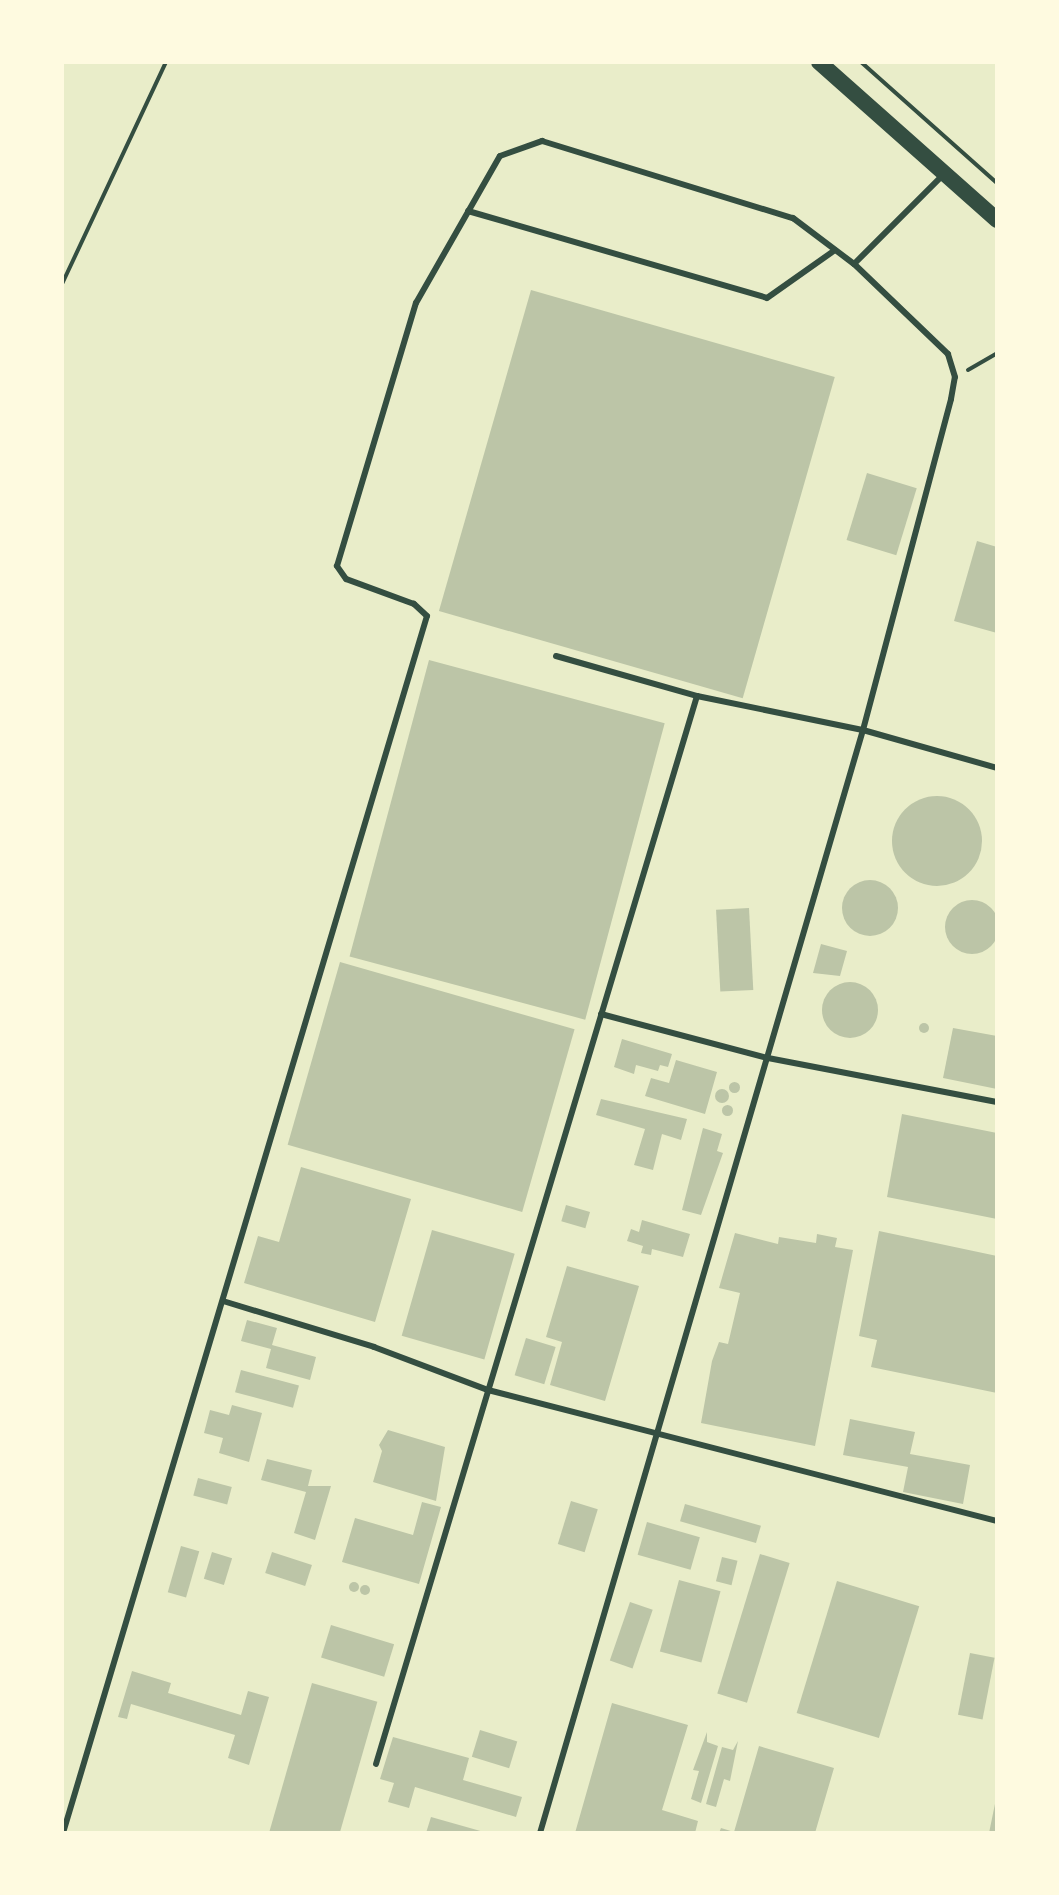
<!DOCTYPE html>
<style>
body{margin:0}
#map{position:relative;width:1059px;height:1895px;overflow:hidden;background:#e9edc9;font-family:Lato,sans-serif}
div>[style]{position:absolute}
.building>*{inset:0;background:#bcc5a7;transform-origin:0 0}
.round{border-radius:50%}
.path>*{height:4px;margin:-2px;padding:0 2px;transform-origin:2px;border-radius:2px;background:#344e41}
.service>*{height:6px;margin:-3px;padding:0 3px;transform-origin:3px;border-radius:3px;background:#344e41}
.secondary>*{height:16px;margin:-8px;padding:0 8px;transform-origin:8px;border-radius:8px;background:#344e41}
span{translate:-50% -50%;white-space:nowrap;text-align:center;line-height:1.15;-webkit-text-stroke:6px #fefae0;paint-order:stroke}
.frame{position:absolute;inset:0;border:64px solid #fefae0;pointer-events:none}
</style>
<div id="map">
<div class="building">
<div style="left:531px;top:290px;width:316px;height:334px;rotate:16deg"></div>
<div style="left:867px;top:473px;width:52px;height:70px;rotate:17deg"></div>
<div style="clip-path:polygon(977px 541px,997px 547px,997px 633px,954px 621px)"></div>
<div style="left:429px;top:660px;width:244px;height:307px;rotate:15deg"></div>
<div class="round" style="left:892px;top:796px;width:90px;height:90px"></div>
<div class="round" style="left:842px;top:880px;width:56px;height:56px"></div>
<div class="round" style="left:945px;top:900px;width:54px;height:54px"></div>
<div style="left:749px;top:908px;width:82px;height:33px;rotate:87deg"></div>
<div style="clip-path:polygon(821px 944px,847px 951px,840px 976px,813px 973px)"></div>
<div style="left:340px;top:962px;width:244px;height:190px;rotate:16deg"></div>
<div class="round" style="left:822px;top:982px;width:56px;height:56px"></div>
<div class="round" style="left:919px;top:1023px;width:10px;height:10px"></div>
<div style="clip-path:polygon(953px 1028px,997px 1036px,997px 1089px,943px 1078px)"></div>
<div style="clip-path:polygon(622px 1039px,672px 1054px,668px 1067px,660px 1065px,658px 1071px,636px 1065px,634px 1074px,614px 1067px)"></div>
<div style="clip-path:polygon(676px 1060px,717px 1072px,705px 1114px,645px 1096px,651px 1078px,669px 1083px)"></div>
<div class="round" style="left:728.5px;top:1081.5px;width:11px;height:11px"></div>
<div class="round" style="left:715px;top:1089px;width:14px;height:14px"></div>
<div style="clip-path:polygon(601px 1099px,687px 1119px,681px 1140px,662px 1134px,653px 1170px,634px 1165px,645px 1129px,596px 1115px)"></div>
<div class="round" style="left:721.5px;top:1104.5px;width:11px;height:11px"></div>
<div style="clip-path:polygon(902px 1114px,997px 1133px,997px 1219px,887px 1197px)"></div>
<div style="clip-path:polygon(703px 1128px,722px 1134px,717px 1151px,723px 1153px,701px 1215px,682px 1210px)"></div>
<div style="clip-path:polygon(301px 1167px,411px 1199px,375px 1322px,244px 1283px,258px 1236px,279px 1242px)"></div>
<div style="left:566px;top:1205px;width:25px;height:17px;rotate:16deg"></div>
<div style="clip-path:polygon(642px 1220px,690px 1234px,683px 1257px,652px 1249px,651px 1255px,641px 1253px,643px 1246px,627px 1241px,631px 1229px,639px 1232px)"></div>
<div style="left:432px;top:1230px;width:86px;height:110px;rotate:16deg"></div>
<div style="clip-path:polygon(879px 1231px,997px 1256px,997px 1393px,871px 1367px,877px 1340px,859px 1336px)"></div>
<div style="clip-path:polygon(735px 1233px,778px 1244px,779px 1237px,816px 1243px,817px 1234px,837px 1238px,835px 1247px,853px 1250px,815px 1446px,701px 1423px,712px 1361px,719px 1342px,728px 1344px,740px 1293px,719px 1288px)"></div>
<div style="clip-path:polygon(567px 1266px,639px 1286px,605px 1401px,550px 1385px,562px 1342px,546px 1337px)"></div>
<div style="clip-path:polygon(247px 1320px,277px 1328px,272px 1345px,316px 1357px,310px 1380px,266px 1368px,271px 1349px,241px 1341px)"></div>
<div style="left:526px;top:1338px;width:31px;height:39px;rotate:17deg"></div>
<div style="left:241px;top:1370px;width:60px;height:23px;rotate:15deg"></div>
<div style="clip-path:polygon(232px 1405px,262px 1413px,249px 1462px,219px 1453px,223px 1438px,204px 1433px,210px 1410px,229px 1415px)"></div>
<div style="clip-path:polygon(850px 1419px,915px 1432px,910px 1454px,970px 1465px,963px 1504px,903px 1492px,908px 1467px,843px 1455px)"></div>
<div style="clip-path:polygon(388px 1430px,445px 1447px,436px 1501px,373px 1482px,382px 1451px,379px 1445px)"></div>
<div style="clip-path:polygon(267px 1459px,312px 1470px,308px 1486px,331px 1486px,315px 1540px,294px 1533px,306px 1492px,261px 1480px)"></div>
<div style="left:198px;top:1478px;width:35px;height:18px;rotate:15deg"></div>
<div style="left:571px;top:1501px;width:28px;height:45px;rotate:17deg"></div>
<div style="clip-path:polygon(422px 1502px,441px 1507px,419px 1584px,342px 1562px,355px 1518px,413px 1535px)"></div>
<div style="left:685px;top:1504px;width:79px;height:18px;rotate:16deg"></div>
<div style="left:647px;top:1522px;width:55px;height:34px;rotate:16deg"></div>
<div style="left:181px;top:1546px;width:19px;height:48px;rotate:16deg"></div>
<div style="left:212px;top:1552px;width:21px;height:28px;rotate:17deg"></div>
<div style="left:272px;top:1552px;width:42px;height:22px;rotate:18deg"></div>
<div style="left:760px;top:1554px;width:31px;height:146px;rotate:17deg"></div>
<div style="left:722px;top:1557px;width:16px;height:25px;rotate:14deg"></div>
<div style="left:679px;top:1580px;width:43px;height:74px;rotate:15deg"></div>
<div style="left:837px;top:1581px;width:86px;height:138px;rotate:17deg"></div>
<div class="round" style="left:349px;top:1582px;width:10px;height:10px"></div>
<div class="round" style="left:360px;top:1585px;width:10px;height:10px"></div>
<div style="left:630px;top:1602px;width:24px;height:62px;rotate:19deg"></div>
<div style="left:331px;top:1625px;width:66px;height:34px;rotate:17deg"></div>
<div style="left:970px;top:1653px;width:25px;height:63px;rotate:11deg"></div>
<div style="clip-path:polygon(132px 1671px,171px 1683px,168px 1693px,241px 1715px,248px 1691px,269px 1697px,249px 1765px,228px 1758px,235px 1735px,131px 1704px,127px 1719px,118px 1717px)"></div>
<div style="left:312px;top:1683px;width:68px;height:156px;rotate:16deg"></div>
<div style="clip-path:polygon(612px 1703px,688px 1725px,662px 1810px,698px 1821px,695px 1833px,575px 1833px)"></div>
<div style="left:480px;top:1730px;width:39px;height:28px;rotate:17deg"></div>
<div style="clip-path:polygon(707px 1732px,707px 1742px,718px 1746px,701px 1803px,691px 1799px,699px 1771px,693px 1770px)"></div>
<div style="clip-path:polygon(393px 1737px,469px 1758px,463px 1780px,522px 1797px,516px 1817px,415px 1787px,409px 1808px,388px 1802px,394px 1783px,380px 1779px)"></div>
<div style="clip-path:polygon(738px 1741px,730px 1781px,724px 1779px,716px 1807px,706px 1804px,722px 1747px,733px 1750px)"></div>
<div style="clip-path:polygon(759px 1746px,834px 1768px,815px 1833px,719px 1833px,721px 1828px,734px 1832px)"></div>
<div style="clip-path:polygon(996px 1799px,997px 1833px,989px 1833px)"></div>
<div style="clip-path:polygon(431px 1817px,484px 1832px,484px 1833px,426px 1833px)"></div>
</div>
<div class="path">
<div style="left:861px;top:62px;width:182px;rotate:41.7deg"></div>
<div style="left:62px;top:284px;width:245px;rotate:-64.9deg"></div>
<div style="left:968px;top:370px;width:34px;rotate:-30deg"></div>
</div>
<div class="service">
<div style="left:468px;top:211px;width:311px;rotate:16.2deg"></div>
<div style="left:767px;top:298px;width:83px;rotate:-35.2deg"></div>
<div style="left:556px;top:656px;width:147px;rotate:15.8deg"></div>
<div style="left:697px;top:696px;width:169px;rotate:11.6deg"></div>
<div style="left:863px;top:730px;width:139px;rotate:15.8deg"></div>
<div style="left:601px;top:1014px;width:173px;rotate:14.8deg"></div>
<div style="left:768px;top:1058px;width:233px;rotate:10.9deg"></div>
<div style="left:223px;top:1301px;width:158px;rotate:16.9deg"></div>
<div style="left:374px;top:1347px;width:122px;rotate:20.7deg"></div>
<div style="left:488px;top:1390px;width:526px;rotate:14.43deg"></div>
<div style="left:376px;top:1764px;width:1115px;rotate:-73.27deg"></div>
<div style="left:63px;top:1833px;width:1270px;rotate:-73.35deg"></div>
<div style="left:427px;top:616px;width:18px;rotate:-137deg"></div>
<div style="left:414px;top:604px;width:72px;rotate:-159.8deg"></div>
<div style="left:346px;top:579px;width:16px;rotate:-125deg"></div>
<div style="left:337px;top:566px;width:275px;rotate:-73.3deg"></div>
<div style="left:416px;top:303px;width:169px;rotate:-60.3deg"></div>
<div style="left:500px;top:156px;width:45px;rotate:-19.7deg"></div>
<div style="left:542px;top:141px;width:263px;rotate:17.1deg"></div>
<div style="left:793px;top:218px;width:76px;rotate:37deg"></div>
<div style="left:540px;top:1833px;width:1149px;rotate:-73.68deg"></div>
<div style="left:863px;top:730px;width:342px;rotate:-75.1deg"></div>
<div style="left:951px;top:399px;width:22px;rotate:-80deg"></div>
<div style="left:955px;top:377px;width:24px;rotate:-107deg"></div>
<div style="left:948px;top:354px;width:130px;rotate:-136.2deg"></div>
<div style="left:854px;top:264px;width:126px;rotate:-45deg"></div>
</div>
<div class="secondary">
<div style="left:819px;top:62px;width:238px;rotate:41.6deg"></div>
</div>
<div class="frame"></div>
</div>
